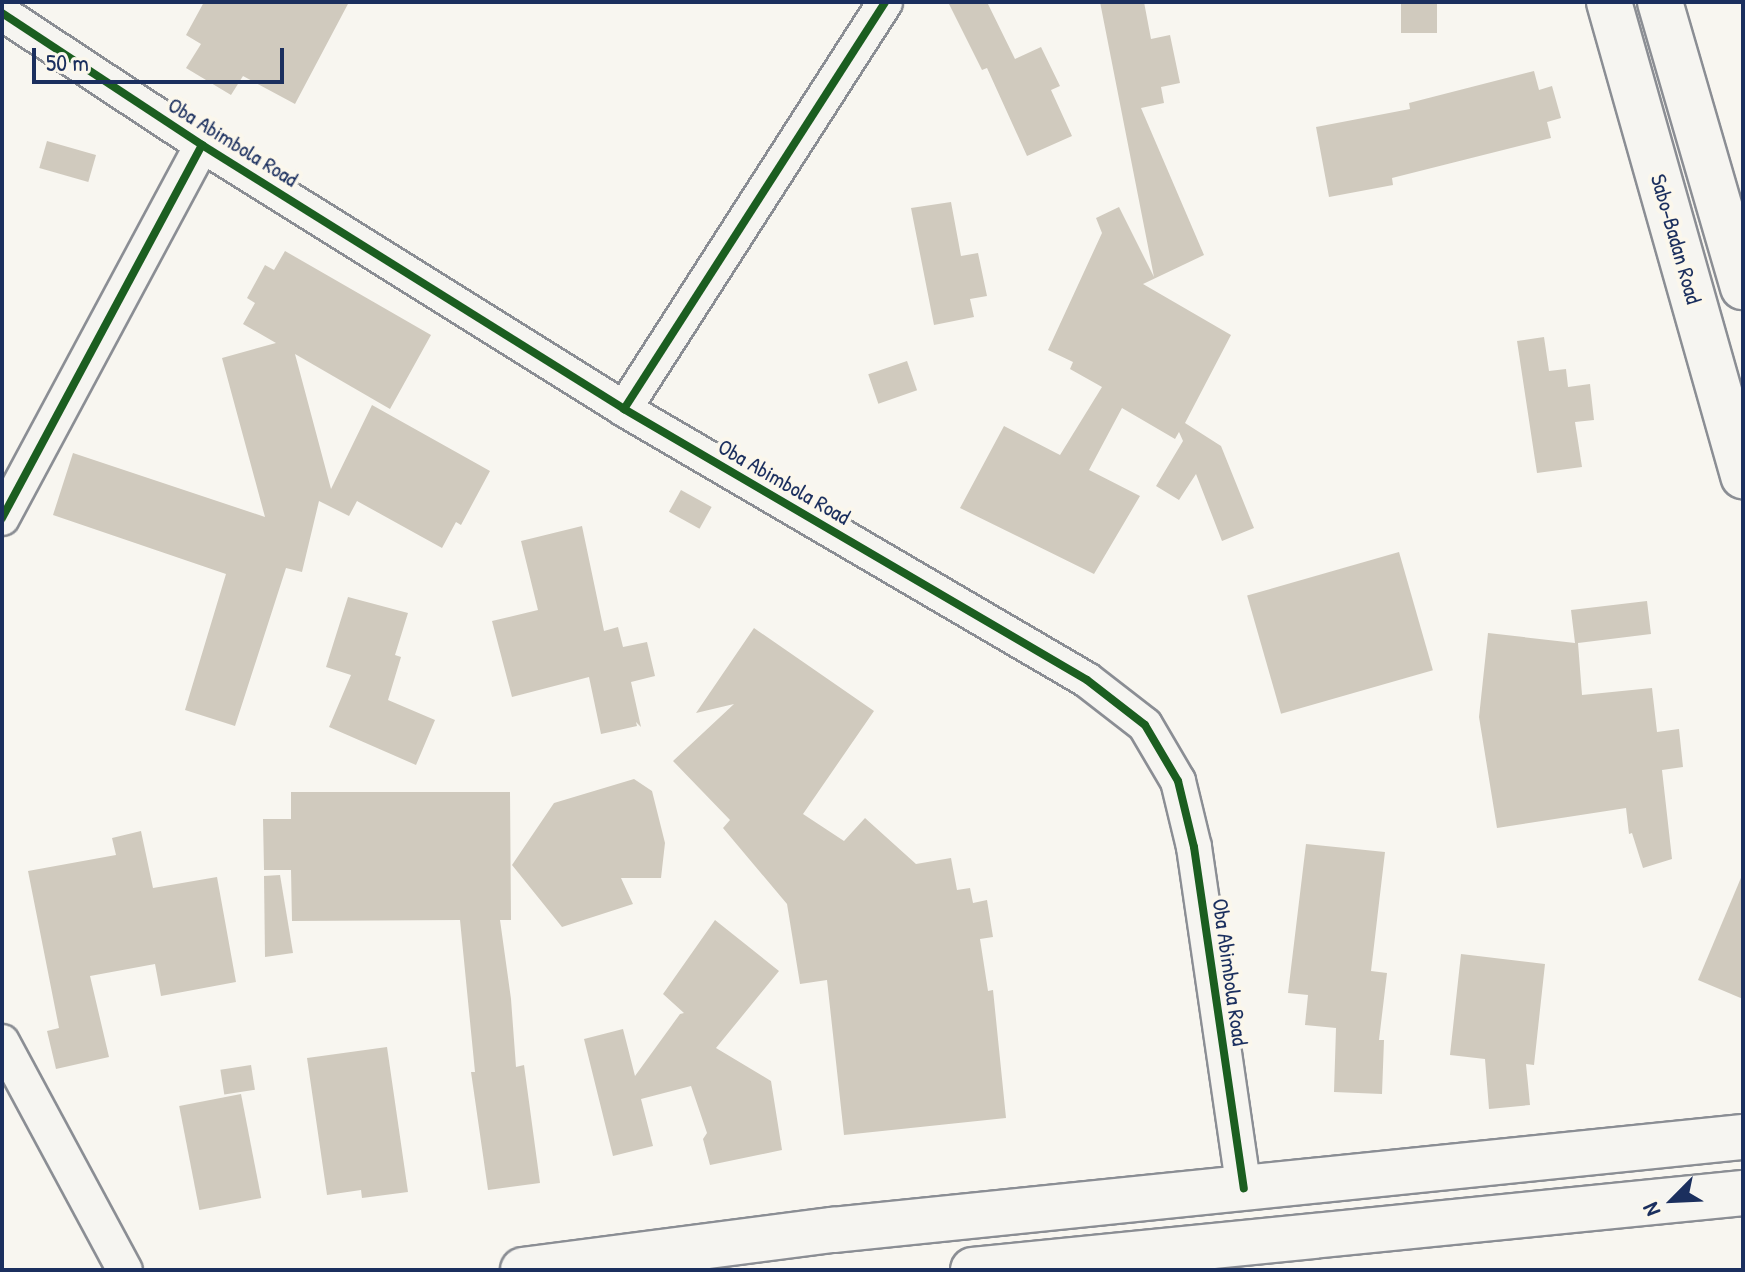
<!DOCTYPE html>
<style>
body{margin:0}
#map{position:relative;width:1745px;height:1272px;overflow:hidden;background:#f8f6f0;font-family:"Patrick Hand",sans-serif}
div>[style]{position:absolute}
.building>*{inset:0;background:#d0cabe;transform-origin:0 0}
.roads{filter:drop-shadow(2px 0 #8b8e94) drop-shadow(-2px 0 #8b8e94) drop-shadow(0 2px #8b8e94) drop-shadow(0 -2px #8b8e94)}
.street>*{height:34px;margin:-17px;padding:0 17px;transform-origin:17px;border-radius:17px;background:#f6f5f1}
.highway>*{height:44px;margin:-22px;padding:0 22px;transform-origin:22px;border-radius:22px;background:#f6f5f1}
.cycleway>*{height:8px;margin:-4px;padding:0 4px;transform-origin:4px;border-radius:4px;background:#1b5e20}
span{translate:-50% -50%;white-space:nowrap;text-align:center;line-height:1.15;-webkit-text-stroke:8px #fbf7ec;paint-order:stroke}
.street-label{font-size:22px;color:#1b2f5e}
.frame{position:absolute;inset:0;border:4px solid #1b2f5e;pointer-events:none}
.north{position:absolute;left:1633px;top:1160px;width:80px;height:80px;-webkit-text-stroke:6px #fbf7ec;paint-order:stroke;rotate:246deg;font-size:22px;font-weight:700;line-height:32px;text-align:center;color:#1b2f5e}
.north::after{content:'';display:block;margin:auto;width:28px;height:36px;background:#1b2f5e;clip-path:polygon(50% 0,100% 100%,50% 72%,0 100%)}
.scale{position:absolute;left:32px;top:48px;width:252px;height:36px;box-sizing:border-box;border:4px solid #1b2f5e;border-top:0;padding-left:10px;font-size:24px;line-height:28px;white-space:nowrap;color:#1b2f5e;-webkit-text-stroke:6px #fbf7ec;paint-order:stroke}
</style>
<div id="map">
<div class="building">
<div style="clip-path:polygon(204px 2px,349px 2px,295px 104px,243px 76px,231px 95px,186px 68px,201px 44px,186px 35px)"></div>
<div style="clip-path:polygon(948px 2px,987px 2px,1015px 59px,1041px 47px,1060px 86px,1051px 90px,1072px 136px,1027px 156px,987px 68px,982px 70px)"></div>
<div style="clip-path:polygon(1100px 2px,1144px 2px,1151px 39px,1170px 35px,1180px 83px,1161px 87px,1164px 103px,1141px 108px,1204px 255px,1143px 284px,1231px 335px,1185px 423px,1221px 446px,1254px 528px,1222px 541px,1196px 474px,1179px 500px,1156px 486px,1183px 441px,1179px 432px,1175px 439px,1122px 408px,1089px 470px,1140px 496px,1094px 574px,960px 508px,1004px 426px,1060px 455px,1102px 387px,1070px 369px,1073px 362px,1048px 350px,1102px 233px,1096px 218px,1119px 207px,1154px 277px)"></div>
<div style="left:1401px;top:2px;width:36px;height:31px"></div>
<div style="clip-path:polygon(1534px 71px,1539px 90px,1552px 86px,1561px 118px,1547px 122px,1551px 138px,1392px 178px,1393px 185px,1329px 197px,1316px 127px,1410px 109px,1409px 103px)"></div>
<div style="left:47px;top:141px;width:51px;height:28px;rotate:16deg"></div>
<div style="clip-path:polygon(951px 202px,961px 256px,978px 253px,987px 296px,970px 299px,974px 317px,934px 325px,911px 208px)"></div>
<div style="clip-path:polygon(285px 251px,431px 335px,390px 409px,295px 354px,331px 489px,372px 405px,490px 471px,461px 525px,456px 522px,442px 548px,357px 501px,349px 516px,319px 501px,302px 572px,286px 568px,235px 726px,185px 710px,226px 574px,53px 515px,73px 453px,265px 517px,222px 358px,276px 343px,243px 324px,255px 303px,247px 298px,265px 265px,274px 270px)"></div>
<div style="clip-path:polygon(1544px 337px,1549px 371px,1566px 369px,1568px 387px,1590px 384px,1594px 420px,1575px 422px,1582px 467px,1537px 473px,1517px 341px)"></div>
<div style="left:907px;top:361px;width:31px;height:41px;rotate:71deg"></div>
<div style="left:681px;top:490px;width:35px;height:25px;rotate:29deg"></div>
<div style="clip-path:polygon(582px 526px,604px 631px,618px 627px,623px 647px,647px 642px,655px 676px,631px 682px,641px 727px,636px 722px,637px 726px,601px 734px,589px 677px,512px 697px,492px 621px,538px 610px,521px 541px)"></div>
<div style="left:1399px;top:552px;width:123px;height:158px;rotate:74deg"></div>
<div style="clip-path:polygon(348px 597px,408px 613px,395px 655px,401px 657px,388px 700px,435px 720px,416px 765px,329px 727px,351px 675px,326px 667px)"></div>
<div style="clip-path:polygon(1647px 601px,1651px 634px,1578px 643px,1582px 695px,1652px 688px,1657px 732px,1679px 729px,1683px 767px,1662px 770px,1672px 859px,1643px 868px,1632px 833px,1629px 834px,1626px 808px,1497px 828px,1479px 717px,1488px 633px,1575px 643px,1571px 610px)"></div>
<div style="clip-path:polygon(754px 628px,874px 711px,803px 814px,844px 841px,865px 818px,916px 864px,951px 858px,957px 890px,970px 888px,973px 903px,987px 900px,993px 937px,980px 939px,988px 991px,993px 990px,1006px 1118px,844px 1135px,827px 980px,800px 984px,787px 904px,723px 828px,730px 820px,673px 761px,734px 704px,696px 713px)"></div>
<div style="clip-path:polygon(634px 779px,652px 791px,665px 843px,661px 878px,621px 878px,633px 904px,562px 927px,512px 865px,554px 803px)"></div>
<div style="clip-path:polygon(291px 792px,510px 792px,511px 920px,500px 920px,511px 999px,516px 1067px,524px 1065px,540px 1183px,488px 1190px,471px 1072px,475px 1072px,460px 920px,292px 921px,291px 870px,264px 870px,263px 819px,291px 819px)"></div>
<div style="clip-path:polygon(141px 831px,153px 888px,217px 877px,236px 982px,161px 996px,155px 964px,90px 976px,109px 1057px,56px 1069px,47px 1031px,59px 1028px,28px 871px,116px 855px,112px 838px)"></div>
<div style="clip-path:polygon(1306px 844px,1385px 852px,1371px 971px,1387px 973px,1379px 1040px,1384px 1040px,1382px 1094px,1334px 1092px,1336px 1028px,1305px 1025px,1308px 995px,1288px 993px)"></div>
<div style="clip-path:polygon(1743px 873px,1743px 999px,1698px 980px)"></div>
<div style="clip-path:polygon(280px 875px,293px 953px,265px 957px,264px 876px)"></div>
<div style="clip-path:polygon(715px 920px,779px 971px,716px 1048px,771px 1081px,782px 1150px,710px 1165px,703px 1139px,707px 1133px,691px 1086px,641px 1099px,653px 1146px,613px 1156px,584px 1039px,623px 1029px,635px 1076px,680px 1014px,684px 1013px,663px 994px)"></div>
<div style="clip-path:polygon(1461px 954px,1545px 964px,1534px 1065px,1526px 1064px,1530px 1105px,1489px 1109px,1485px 1059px,1450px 1055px)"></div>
<div style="clip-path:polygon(387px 1047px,408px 1192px,362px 1198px,361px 1190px,327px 1195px,307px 1058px)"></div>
<div style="left:251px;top:1065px;width:25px;height:31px;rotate:81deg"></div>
<div style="left:241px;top:1094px;width:106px;height:63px;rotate:79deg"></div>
</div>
<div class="roads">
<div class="street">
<div style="left:2px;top:13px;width:240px;rotate:33.4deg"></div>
<div style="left:202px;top:145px;width:498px;rotate:32deg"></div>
<div style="left:624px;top:409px;width:536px;rotate:30.34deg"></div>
<div style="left:1087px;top:680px;width:73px;rotate:37.8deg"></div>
<div style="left:1145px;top:725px;width:65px;rotate:59.5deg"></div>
<div style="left:1178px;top:781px;width:68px;rotate:76.4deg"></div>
<div style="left:1194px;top:847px;width:345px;rotate:81.7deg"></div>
<div style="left:624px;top:409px;width:483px;rotate:-57.3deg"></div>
<div style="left:2px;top:518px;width:423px;rotate:-61.8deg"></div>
<div style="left:2px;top:1042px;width:259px;rotate:61.7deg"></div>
</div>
<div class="highway">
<div style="left:1609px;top:2px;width:493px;rotate:74.2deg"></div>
<div style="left:1660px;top:2px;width:297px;rotate:73.8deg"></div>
<div style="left:523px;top:1270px;width:313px;rotate:-7.4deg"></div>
<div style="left:833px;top:1230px;width:915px;rotate:-5.84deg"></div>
<div style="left:973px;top:1270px;width:774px;rotate:-5.71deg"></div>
</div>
</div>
<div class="cycleway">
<div style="left:2px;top:13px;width:240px;rotate:33.4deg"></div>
<div style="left:202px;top:145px;width:498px;rotate:32deg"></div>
<div style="left:624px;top:409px;width:536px;rotate:30.34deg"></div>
<div style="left:1087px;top:680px;width:73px;rotate:37.8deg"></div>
<div style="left:1145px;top:725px;width:65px;rotate:59.5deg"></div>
<div style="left:1178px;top:781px;width:68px;rotate:76.4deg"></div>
<div style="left:1194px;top:847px;width:345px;rotate:81.7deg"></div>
<div style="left:624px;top:409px;width:483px;rotate:-57.3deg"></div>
<div style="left:2px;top:518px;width:423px;rotate:-61.8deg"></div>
</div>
<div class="street-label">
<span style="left:233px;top:142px;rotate:32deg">Oba Abimbola Road</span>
<span style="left:1676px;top:239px;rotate:74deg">Sabo-Badan Road</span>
<span style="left:784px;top:482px;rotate:30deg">Oba Abimbola Road</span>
<span style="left:1230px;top:972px;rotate:82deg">Oba Abimbola Road</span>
</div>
<div class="frame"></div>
<div class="north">N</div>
<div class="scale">50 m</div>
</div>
